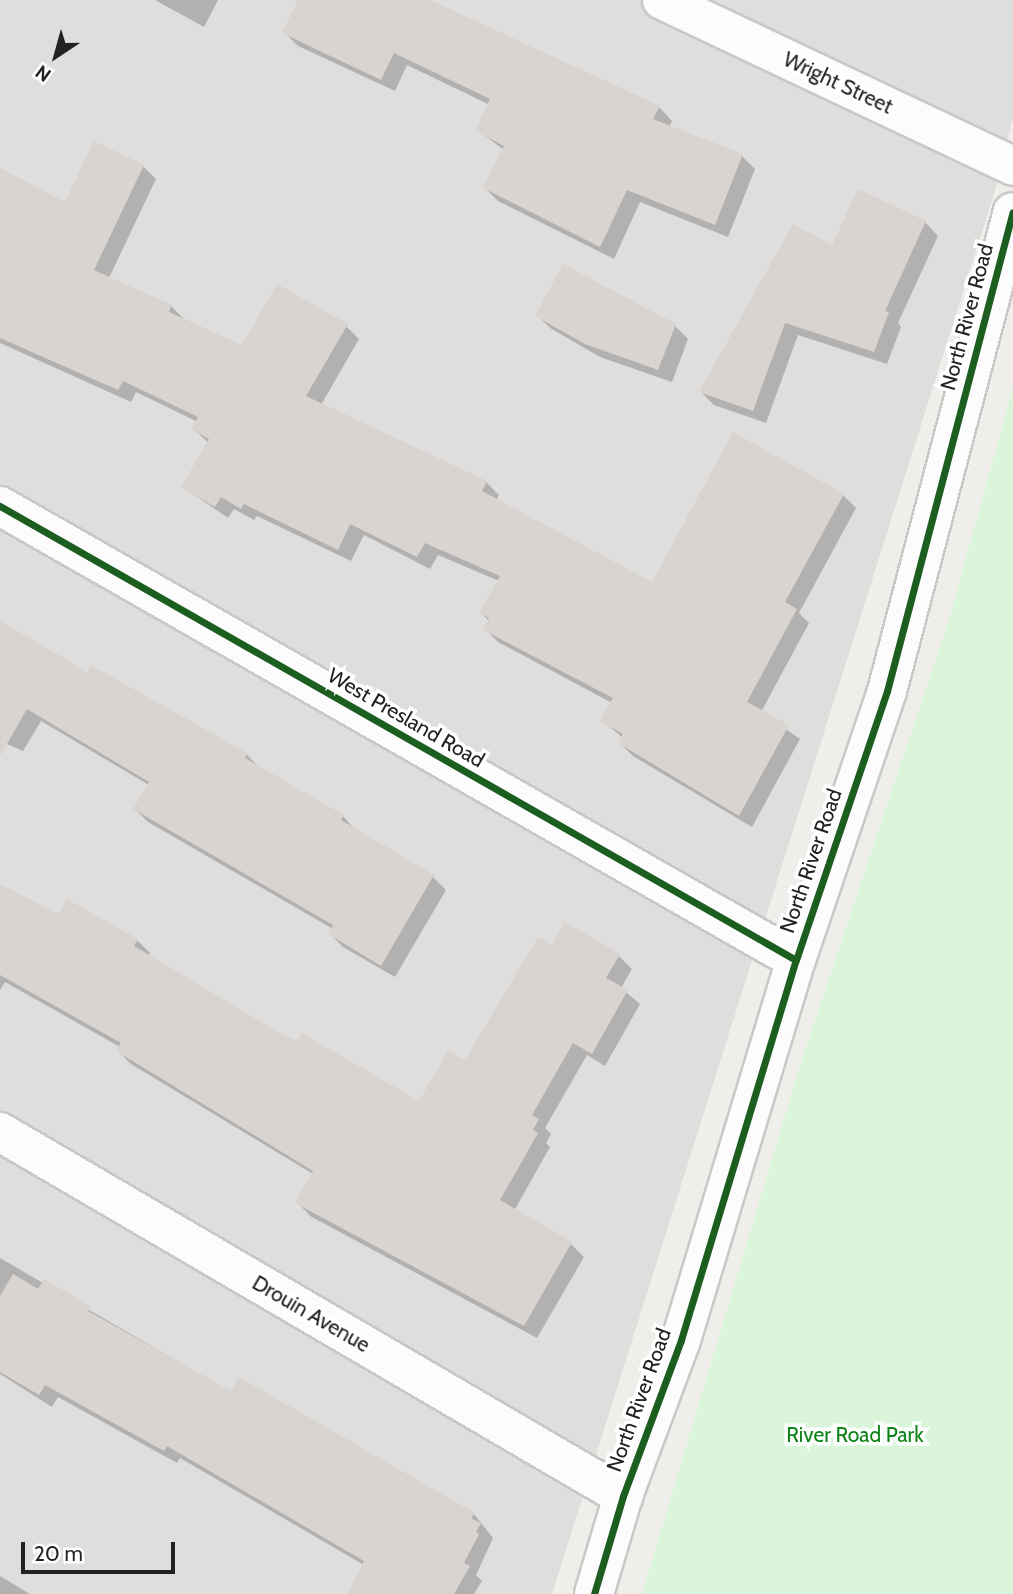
<!DOCTYPE html>
<style>
body{margin:0}
#map{position:relative;width:1013px;height:1594px;overflow:hidden;background:#f0eeeb;font-family:Cabin,sans-serif}
div>[style]{position:absolute}
.residential>*{inset:0;background:#dfdedc}
.religious>*{inset:0;background:#dededc}
.park>*{inset:0;background:#daf5da}
.shadow>*{inset:0;background:#0003}
.building>*{inset:0;background:#d7d4d2}
.roads{filter:drop-shadow(2px 0 #c9c8c7) drop-shadow(-2px 0 #c9c8c7) drop-shadow(0 2px #c9c8c7) drop-shadow(0 -2px #c9c8c7)}
.minor>*{height:38px;margin:-19px;padding:0 19px;transform-origin:19px;border-radius:19px;background:#fdfcfc}
.cycleway>*{height:7px;margin:-3.5px;padding:0 3.5px;transform-origin:3.5px;border-radius:3.5px;background:#1b5e20}
span{translate:-50% -50%;white-space:nowrap;text-align:center;line-height:1.15;-webkit-text-stroke:7px #fff;paint-order:stroke}
.street-label{font-size:21px;color:#222}
.park-label{font-size:21px;color:#0c8416}
.north{position:absolute;left:21px;top:21px;width:70px;height:70px;-webkit-text-stroke:5px #fff;paint-order:stroke;rotate:216deg;font-size:19px;font-weight:700;line-height:28px;text-align:center;color:#222}
.north::after{content:'';display:block;margin:auto;width:24px;height:32px;background:#222;clip-path:polygon(50% 0,100% 100%,50% 72%,0 100%)}
.scale{position:absolute;left:21px;top:1542px;width:154px;height:32px;box-sizing:border-box;border:4px solid #222;border-top:0;padding-left:9px;font-size:21px;line-height:24px;white-space:nowrap;color:#222;-webkit-text-stroke:5px #fff;paint-order:stroke}
</style>
<div id="map">
<div class="residential">
<div style="clip-path:polygon(0 0,597px 0,994px 194px,552px 1594px,0 1594px)"></div>
</div>
<div class="religious">
<div style="clip-path:polygon(597px 0,1013px 0,1013px 117px,994px 194px)"></div>
</div>
<div class="park">
<div style="clip-path:polygon(1013px 387px,1013px 1594px,642px 1594px,803px 1055px,948px 623px)"></div>
</div>
<div class="shadow">
<div style="clip-path:polygon(155px 0,218px 0,204px 27px)"></div>
<div style="clip-path:polygon(300px 0,428px 0,659px 107px,672px 121px,669px 127px,742px 156px,755px 169px,728px 237px,640px 202px,614px 259px,498px 201px,485px 188px,504px 150px,477px 130px,490px 105px,407px 65px,395px 91px,298px 46px,285px 33px)"></div>
<div style="clip-path:polygon(143px 166px,156px 179px,109px 278px,171px 306px,184px 319px,243px 347px,346px 326px,359px 339px,321px 405px,486px 482px,499px 495px,496px 501px,652px 584px,843px 495px,856px 508px,799px 613px,809px 623px,761px 712px,800px 739px,752px 827px,633px 756px,620px 743px,623px 738px,603px 721px,612px 703px,498px 642px,485px 629px,489px 621px,481px 613px,499px 581px,438px 555px,430px 569px,364px 535px,351px 561px,257px 516px,254px 520px,234px 509px,228px 518px,183px 487px,209px 443px,193px 429px,198px 422px,136px 392px,131px 402px,0 343px,0 170px,66px 204px)"></div>
<div style="clip-path:polygon(925px 222px,938px 236px,898px 323px,901px 327px,887px 364px,798px 335px,766px 423px,714px 405px,701px 392px,833px 247px)"></div>
<div style="clip-path:polygon(537px 315px,675px 326px,688px 339px,672px 382px,600px 357px,550px 328px)"></div>
<div style="clip-path:polygon(0 622px,88px 674px,246px 754px,260px 768px,343px 816px,355px 830px,433px 877px,446px 890px,395px 977px,343px 947px,330px 934px,333px 929px,148px 822px,135px 809px,149px 785px,41px 721px,23px 751px,0 741px)"></div>
<div style="clip-path:polygon(0 886px,59px 917px,137px 940px,150px 953px,148px 957px,277px 1033px,420px 1104px,466px 1063px,552px 947px,619px 956px,632px 969px,621px 988px,640px 1004px,605px 1066px,587px 1055px,545px 1128px,551px 1134px,546px 1143px,550px 1147px,514px 1211px,571px 1244px,584px 1257px,537px 1338px,310px 1216px,297px 1202px,313px 1174px,131px 1064px,118px 1051px,120px 1047px,5px 982px,0 990px)"></div>
<div style="clip-path:polygon(0 1258px,232px 1393px,474px 1514px,493px 1538px,476px 1575px,482px 1581px,474px 1594px,349px 1594px,364px 1565px,180px 1458px,177px 1463px,58px 1397px,52px 1407px,0 1374px)"></div>
<div style="clip-path:polygon(0 1576px,30px 1594px,0 1594px)"></div>
</div>
<div class="building">
<div style="clip-path:polygon(298px 0,430px 0,660px 106px,653px 119px,743px 154px,715px 225px,627px 190px,600px 247px,483px 188px,504px 146px,475px 131px,490px 99px,394px 53px,381px 80px,282px 33px)"></div>
<div style="clip-path:polygon(94px 141px,144px 165px,94px 270px,172px 305px,169px 312px,242px 345px,277px 284px,348px 324px,306px 396px,487px 481px,482px 491px,652px 582px,733px 432px,844px 494px,785px 602px,797px 609px,747px 702px,789px 725px,739px 816px,618px 743px,623px 734px,600px 721px,613px 698px,483px 630px,489px 618px,479px 613px,500px 576px,425px 543px,417px 557px,350px 524px,338px 550px,244px 504px,241px 509px,221px 497px,215px 507px,181px 487px,209px 439px,191px 429px,198px 417px,123px 381px,118px 390px,0 338px,0 168px,65px 202px)"></div>
<div style="clip-path:polygon(858px 189px,926px 221px,885px 311px,889px 312px,874px 352px,785px 323px,753px 411px,699px 392px,793px 224px,832px 245px)"></div>
<div style="clip-path:polygon(563px 264px,676px 324px,658px 370px,585px 344px,535px 316px)"></div>
<div style="clip-path:polygon(0 621px,88px 672px,91px 665px,247px 753px,245px 758px,344px 815px,341px 820px,434px 875px,381px 966px,328px 934px,333px 925px,133px 809px,149px 782px,27px 709px,0 756px)"></div>
<div style="clip-path:polygon(0 884px,58px 914px,67px 899px,138px 939px,134px 946px,278px 1032px,297px 1041px,302px 1033px,419px 1101px,448px 1051px,465px 1060px,538px 937px,552px 945px,565px 922px,620px 954px,606px 978px,628px 990px,592px 1054px,573px 1043px,532px 1115px,539px 1119px,533px 1130px,538px 1133px,500px 1200px,572px 1242px,524px 1326px,295px 1203px,313px 1171px,116px 1051px,121px 1043px,0 975px)"></div>
<div style="clip-path:polygon(13px 1274px,38px 1289px,44px 1279px,91px 1306px,88px 1311px,231px 1391px,239px 1377px,475px 1513px,471px 1518px,481px 1523px,476px 1532px,479px 1534px,464px 1563px,470px 1566px,454px 1594px,347px 1594px,364px 1561px,167px 1446px,164px 1451px,45px 1385px,39px 1395px,0 1372px,0 1296px)"></div>
</div>
<div class="roads">
<div class="minor">
<div style="left:662px;top:0;width:388px;rotate:25.3deg"></div>
<div style="left:0;top:506px;width:916px;rotate:29.7deg"></div>
<div style="left:0;top:1132px;width:722px;rotate:30.3deg"></div>
<div style="left:594px;top:1594px;width:102px;rotate:-73.5deg"></div>
<div style="left:623px;top:1496px;width:166px;rotate:-69.6deg"></div>
<div style="left:681px;top:1340px;width:397px;rotate:-73.2deg"></div>
<div style="left:796px;top:960px;width:284px;rotate:-71.3deg"></div>
<div style="left:887px;top:691px;width:495px;rotate:-75.3deg"></div>
</div>
</div>
<div class="cycleway">
<div style="left:0;top:506px;width:916px;rotate:29.7deg"></div>
<div style="left:594px;top:1594px;width:102px;rotate:-73.5deg"></div>
<div style="left:623px;top:1496px;width:166px;rotate:-69.6deg"></div>
<div style="left:681px;top:1340px;width:397px;rotate:-73.2deg"></div>
<div style="left:796px;top:960px;width:284px;rotate:-71.3deg"></div>
<div style="left:887px;top:691px;width:495px;rotate:-75.3deg"></div>
</div>
<div class="street-label">
<span style="left:838px;top:83px;rotate:25deg">Wright Street</span>
<span style="left:967px;top:317px;rotate:-75deg">North River Road</span>
<span style="left:406px;top:718px;rotate:30deg">West Presland Road</span>
<span style="left:811px;top:861px;rotate:-71deg">North River Road</span>
<span style="left:311px;top:1314px;rotate:30deg">Drouin Avenue</span>
<span style="left:639px;top:1400px;rotate:-70deg">North River Road</span>
</div>
<div class="park-label">
<span style="left:855px;top:1435px">River Road Park</span>
</div>
<div class="north">N</div>
<div class="scale">20 m</div>
</div>
